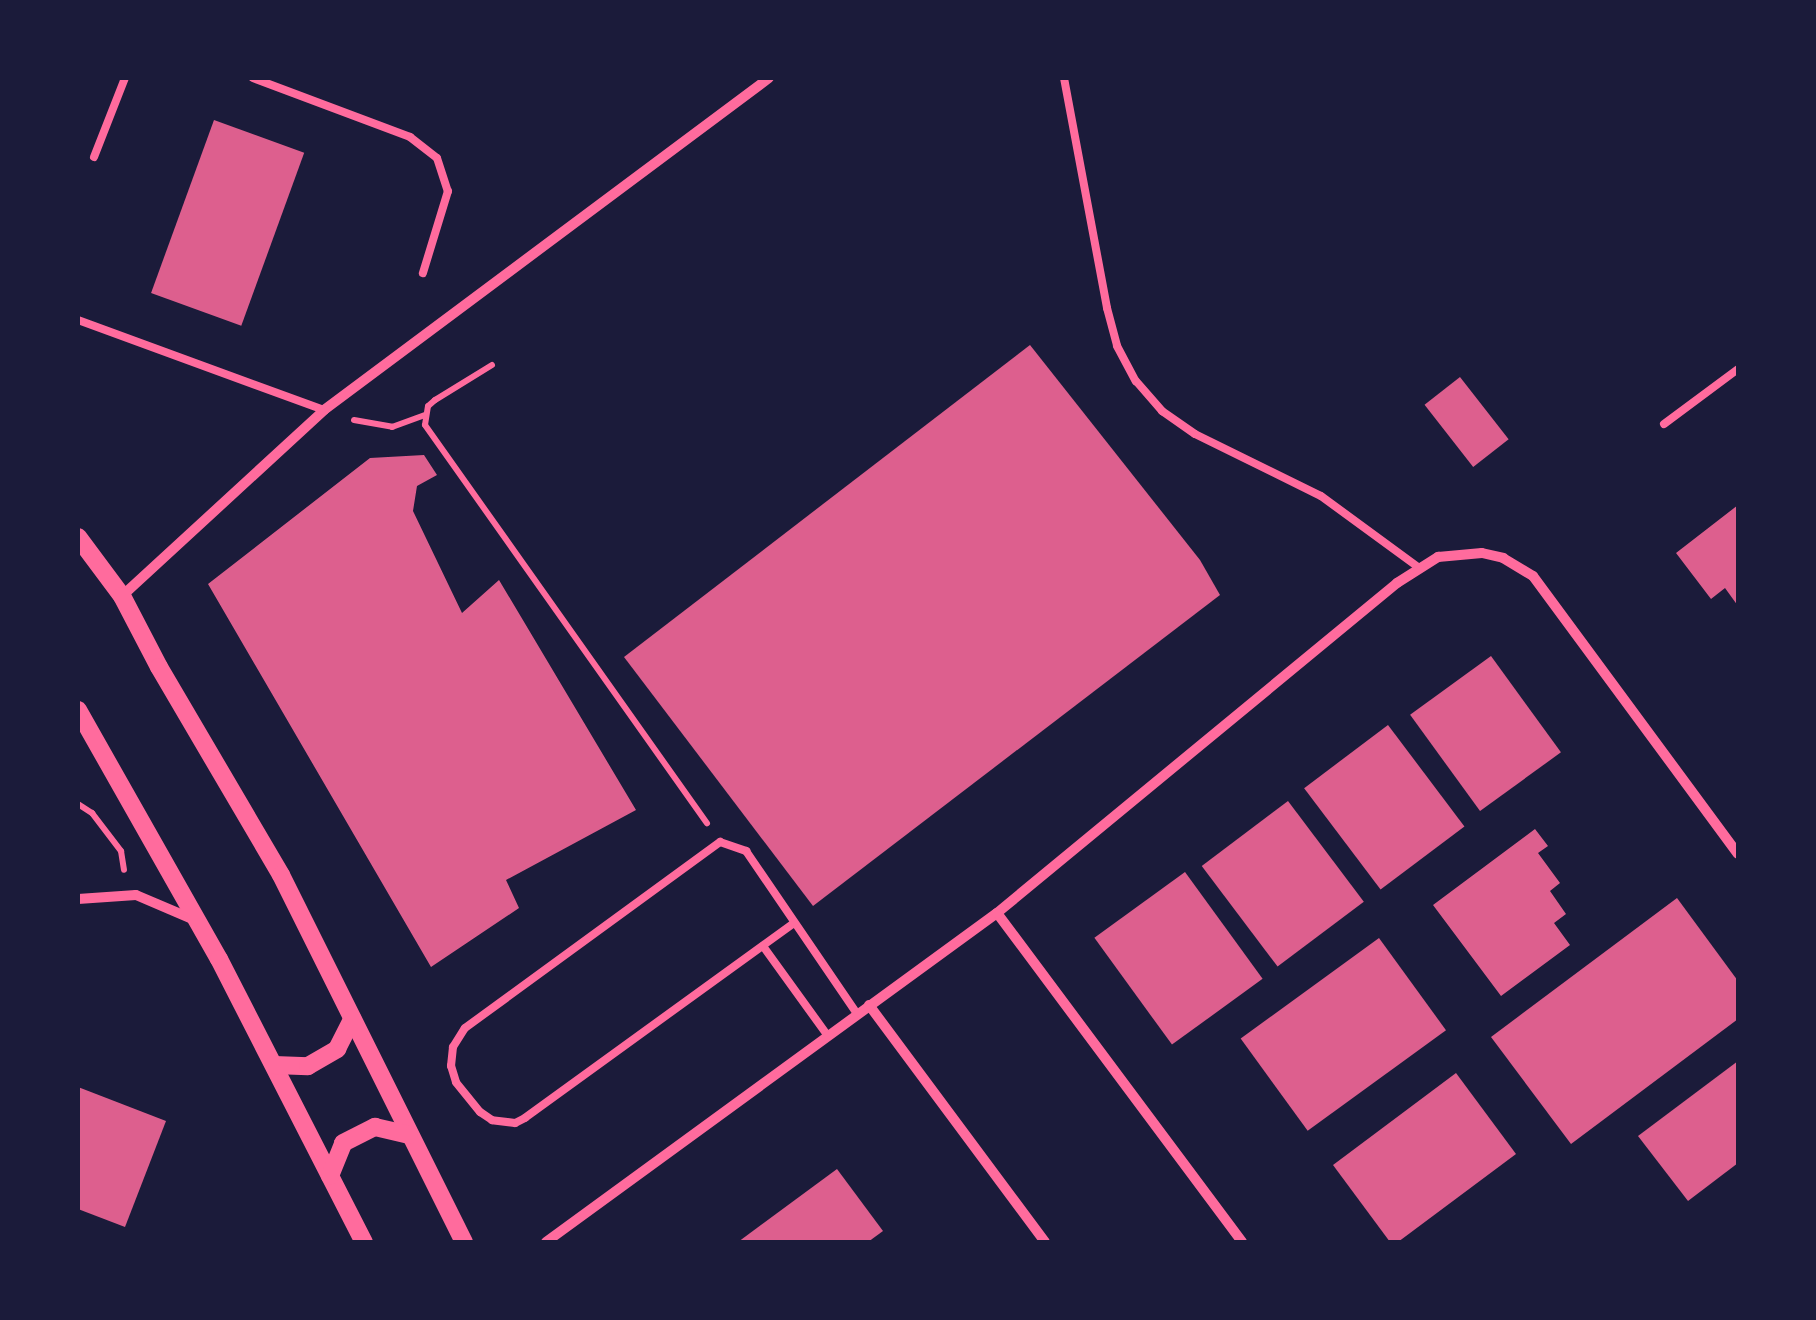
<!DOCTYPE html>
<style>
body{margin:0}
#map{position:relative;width:1816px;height:1320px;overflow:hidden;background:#1b1b3a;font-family:Bitter,serif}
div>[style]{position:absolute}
.building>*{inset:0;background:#dd5f8e;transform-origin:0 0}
.path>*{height:6px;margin:-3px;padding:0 3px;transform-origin:3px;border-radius:3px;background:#ff6b9d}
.service>*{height:8px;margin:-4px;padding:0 4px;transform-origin:4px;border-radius:4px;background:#ff6b9d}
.minor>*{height:10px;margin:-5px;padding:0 5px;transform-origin:5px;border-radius:5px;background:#ff6b9d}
.tertiary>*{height:18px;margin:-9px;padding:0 9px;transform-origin:9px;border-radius:9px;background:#ff6b9d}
span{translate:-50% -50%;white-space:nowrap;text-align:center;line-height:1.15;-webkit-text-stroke:10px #1b1b3a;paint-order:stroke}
.frame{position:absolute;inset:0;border:80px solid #1b1b3a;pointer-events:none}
</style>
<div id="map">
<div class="building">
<div style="left:214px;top:120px;width:96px;height:184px;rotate:20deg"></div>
<div style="clip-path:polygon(1030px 345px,1200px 560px,1220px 595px,813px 906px,624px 657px)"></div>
<div style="left:1460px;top:377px;width:79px;height:45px;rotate:52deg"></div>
<div style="clip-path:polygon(424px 455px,437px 475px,417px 486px,413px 511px,462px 613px,499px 580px,636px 810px,506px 880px,519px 908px,431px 967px,208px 584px,370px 458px)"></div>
<div style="clip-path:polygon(1738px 505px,1738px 606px,1725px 588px,1711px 599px,1676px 553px)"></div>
<div style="left:1491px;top:656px;width:119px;height:100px;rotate:54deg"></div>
<div style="left:1388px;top:725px;width:127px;height:105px;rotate:53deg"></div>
<div style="left:1288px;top:801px;width:126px;height:108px;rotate:53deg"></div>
<div style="clip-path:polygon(1535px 829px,1548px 846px,1538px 853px,1560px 883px,1550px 891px,1566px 914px,1554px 923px,1570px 945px,1501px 996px,1433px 905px)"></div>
<div style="left:1185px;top:872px;width:132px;height:112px;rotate:54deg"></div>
<div style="clip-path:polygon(1677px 898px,1738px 981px,1738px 1019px,1571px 1144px,1491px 1037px)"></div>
<div style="left:1379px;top:938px;width:114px;height:171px;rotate:54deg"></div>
<div style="clip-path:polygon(1738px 1061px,1738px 1163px,1688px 1201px,1638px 1136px)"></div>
<div style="clip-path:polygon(1456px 1073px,1516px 1154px,1398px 1242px,1390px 1242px,1333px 1165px)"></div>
<div style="clip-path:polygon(78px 1087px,166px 1121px,125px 1227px,78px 1209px)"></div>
<div style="clip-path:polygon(837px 1169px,883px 1231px,868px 1242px,738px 1242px)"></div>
</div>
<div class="path">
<div style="left:492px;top:365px;width:67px;rotate:148.4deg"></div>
<div style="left:435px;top:400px;width:9px;rotate:139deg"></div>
<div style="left:428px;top:406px;width:19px;rotate:99deg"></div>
<div style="left:425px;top:425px;width:488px;rotate:54.7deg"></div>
<div style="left:354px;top:420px;width:39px;rotate:10deg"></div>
<div style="left:392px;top:427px;width:35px;rotate:-20deg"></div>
<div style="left:78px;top:804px;width:17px;rotate:33deg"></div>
<div style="left:92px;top:813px;width:48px;rotate:52.7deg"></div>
<div style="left:121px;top:851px;width:19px;rotate:81deg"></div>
</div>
<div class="service">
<div style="left:253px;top:78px;width:168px;rotate:20.6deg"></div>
<div style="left:410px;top:137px;width:34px;rotate:38deg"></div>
<div style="left:437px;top:158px;width:35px;rotate:72deg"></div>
<div style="left:448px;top:191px;width:86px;rotate:107deg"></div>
<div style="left:1064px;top:78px;width:234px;rotate:79.4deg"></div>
<div style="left:1107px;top:308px;width:39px;rotate:75deg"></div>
<div style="left:1117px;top:346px;width:40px;rotate:62deg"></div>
<div style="left:1136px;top:381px;width:40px;rotate:49deg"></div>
<div style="left:1162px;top:411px;width:40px;rotate:34.9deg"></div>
<div style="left:1195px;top:434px;width:140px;rotate:26.2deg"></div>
<div style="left:1321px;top:496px;width:120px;rotate:36.2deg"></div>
<div style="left:94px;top:157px;width:85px;rotate:-68.6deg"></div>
<div style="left:78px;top:320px;width:262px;rotate:20.1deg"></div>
<div style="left:1664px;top:424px;width:92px;rotate:-36.6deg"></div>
<div style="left:794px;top:923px;width:332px;rotate:144.1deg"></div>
<div style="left:525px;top:1118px;width:11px;rotate:153deg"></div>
<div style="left:515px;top:1123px;width:23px;rotate:-173deg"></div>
<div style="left:492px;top:1120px;width:14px;rotate:-146deg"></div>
<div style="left:480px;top:1112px;width:38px;rotate:-129deg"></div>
<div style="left:456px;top:1082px;width:17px;rotate:-107deg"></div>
<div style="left:451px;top:1066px;width:19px;rotate:-84deg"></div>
<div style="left:453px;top:1047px;width:22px;rotate:-58deg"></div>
<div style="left:465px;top:1028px;width:316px;rotate:-36.1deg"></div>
<div style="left:720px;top:842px;width:28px;rotate:19deg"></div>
<div style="left:746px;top:851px;width:197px;rotate:55.7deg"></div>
<div style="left:763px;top:946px;width:111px;rotate:54.2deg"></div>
</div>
<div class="minor">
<div style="left:122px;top:596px;width:275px;rotate:-42.6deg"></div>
<div style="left:324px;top:410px;width:555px;rotate:-36.73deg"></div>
<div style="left:78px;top:899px;width:58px;rotate:-3.9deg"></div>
<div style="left:136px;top:895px;width:59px;rotate:23.1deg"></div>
<div style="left:997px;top:913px;width:410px;rotate:53.3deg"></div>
<div style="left:869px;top:1005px;width:295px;rotate:53.4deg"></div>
<div style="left:546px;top:1242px;width:558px;rotate:-36.11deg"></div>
<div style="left:997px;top:913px;width:519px;rotate:-39.52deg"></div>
<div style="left:1397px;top:583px;width:49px;rotate:-32.4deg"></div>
<div style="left:1438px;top:557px;width:44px;rotate:-5.2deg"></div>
<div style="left:1482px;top:553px;width:22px;rotate:13deg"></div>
<div style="left:1503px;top:558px;width:35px;rotate:31deg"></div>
<div style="left:1533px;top:576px;width:345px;rotate:53.6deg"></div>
</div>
<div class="tertiary">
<div style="left:78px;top:537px;width:74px;rotate:53.3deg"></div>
<div style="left:122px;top:596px;width:80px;rotate:62.5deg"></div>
<div style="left:159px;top:667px;width:241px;rotate:59.6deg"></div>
<div style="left:281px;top:875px;width:410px;rotate:63.5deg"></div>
<div style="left:78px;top:710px;width:286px;rotate:60.5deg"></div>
<div style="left:219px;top:959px;width:318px;rotate:62.9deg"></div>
<div style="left:274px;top:1065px;width:34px;rotate:2deg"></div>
<div style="left:308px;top:1066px;width:34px;rotate:-30deg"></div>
<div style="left:337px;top:1049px;width:34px;rotate:-63deg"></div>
<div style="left:330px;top:1176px;width:35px;rotate:-68deg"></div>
<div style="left:343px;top:1143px;width:36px;rotate:-27deg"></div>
<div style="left:375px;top:1127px;width:35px;rotate:13deg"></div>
</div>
<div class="frame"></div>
</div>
